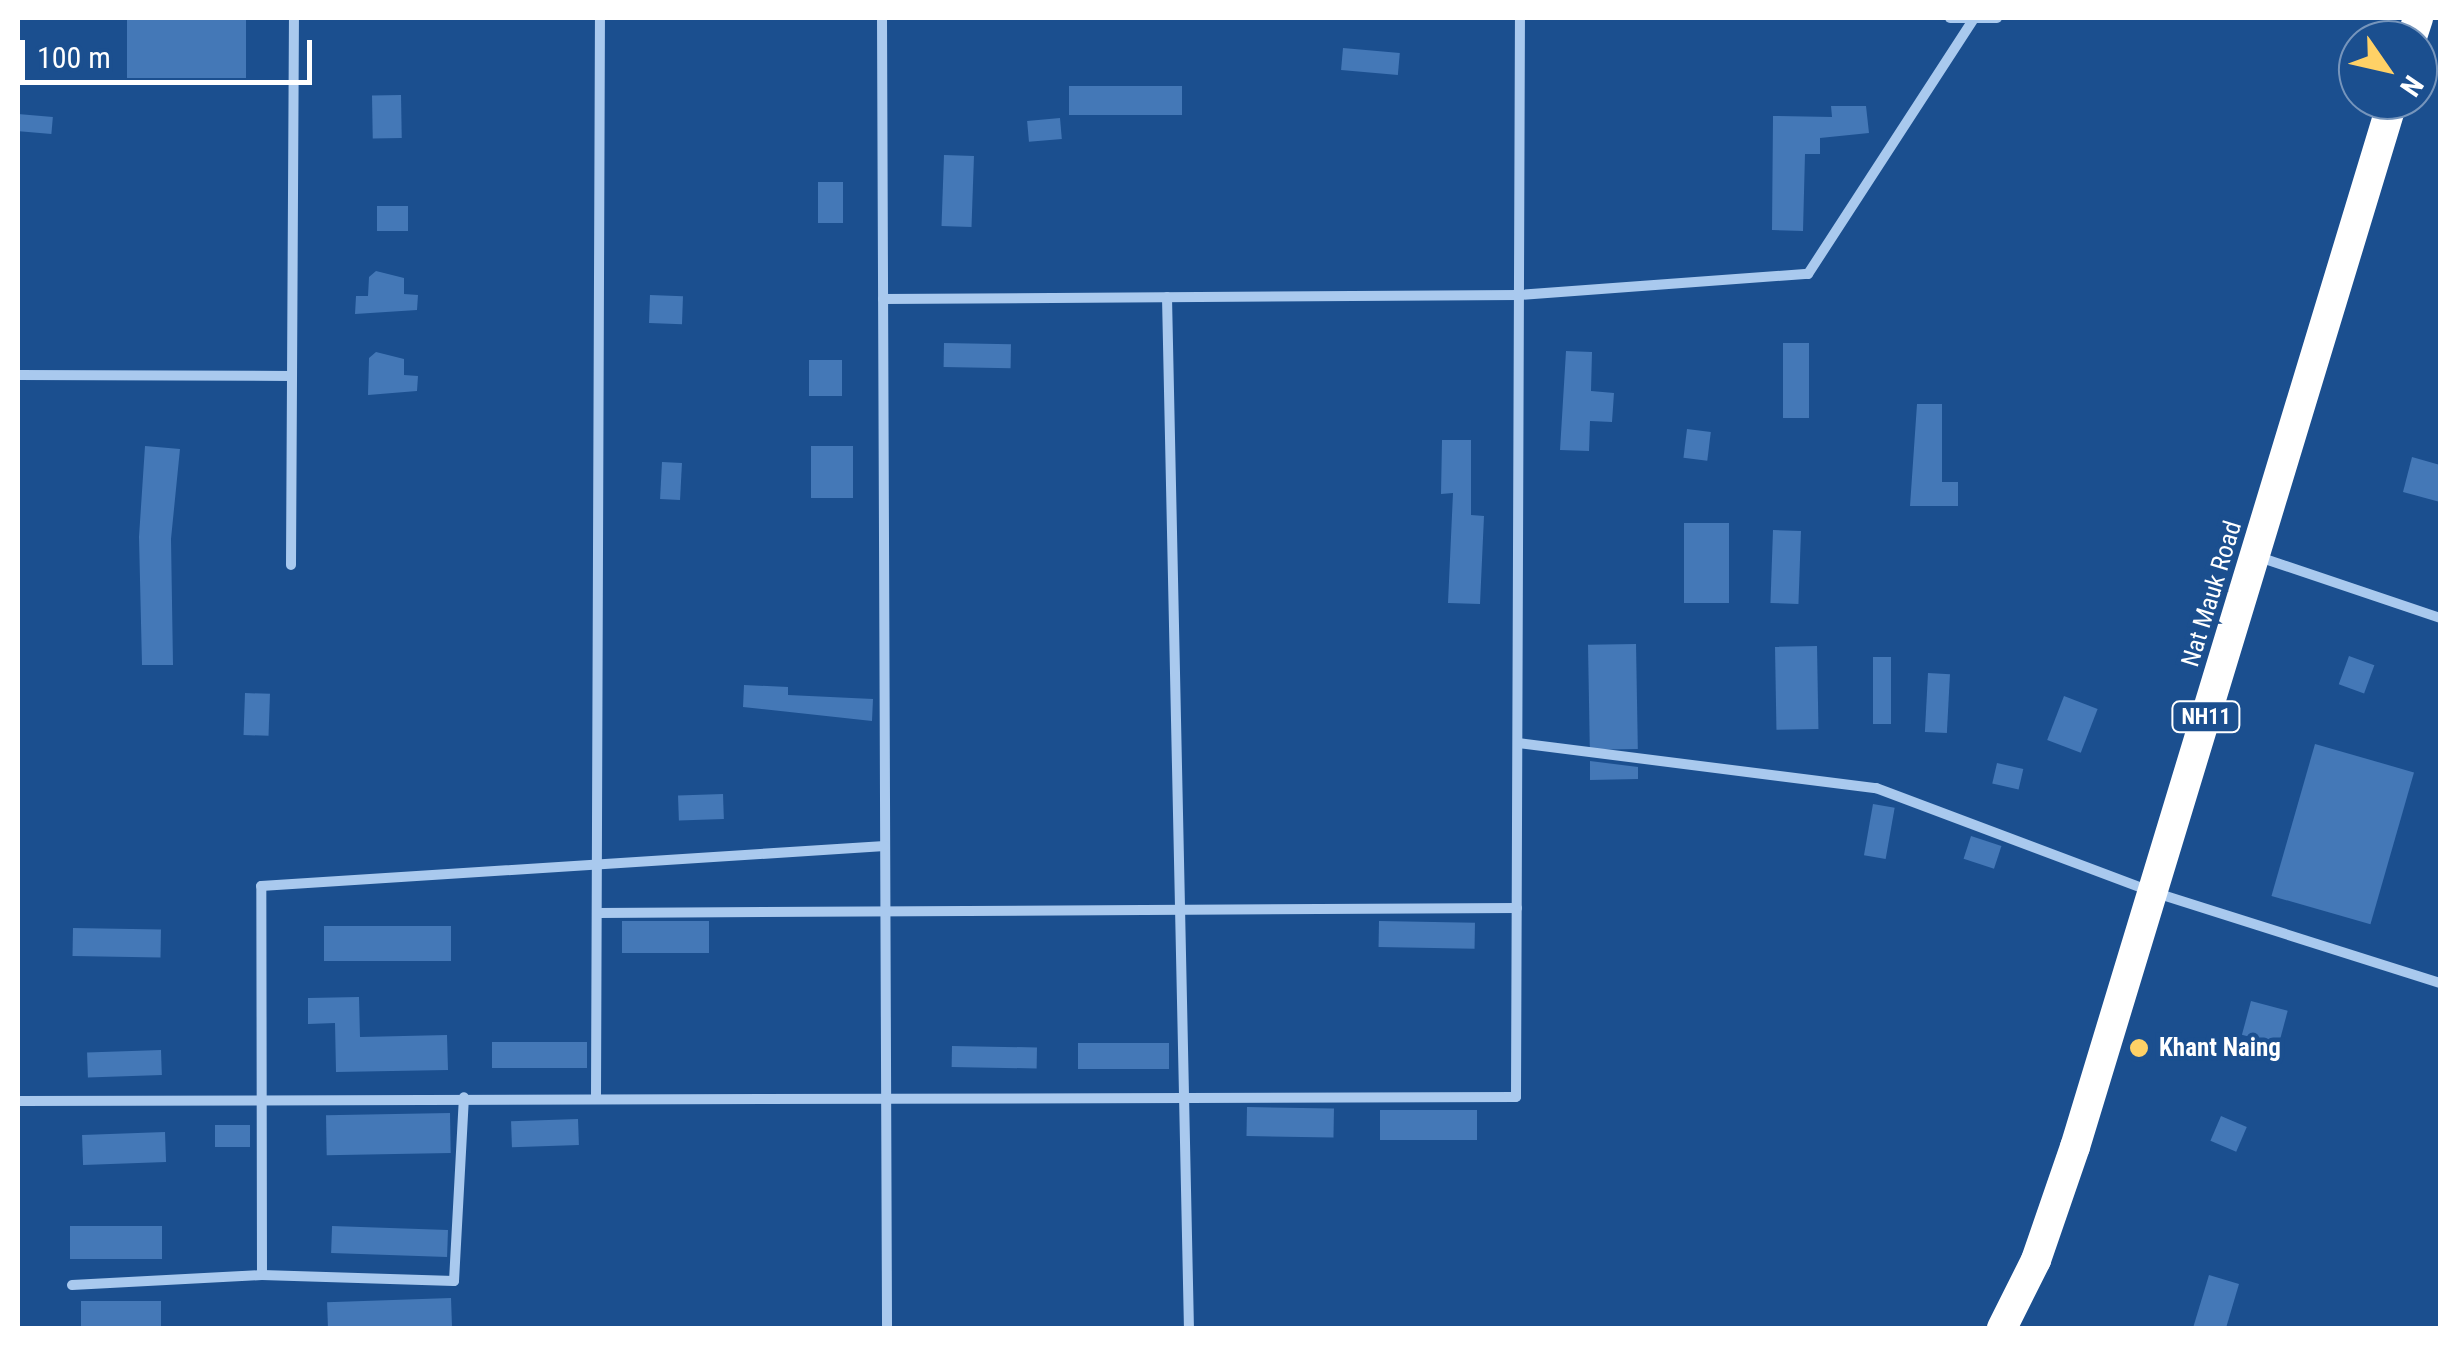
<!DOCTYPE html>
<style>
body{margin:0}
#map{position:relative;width:2458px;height:1346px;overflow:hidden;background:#1b4f8f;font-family:"Roboto Condensed",sans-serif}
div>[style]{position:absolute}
.building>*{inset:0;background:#4478b7;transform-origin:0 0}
.street>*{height:10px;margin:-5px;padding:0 5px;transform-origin:5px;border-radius:5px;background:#a9c9ee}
.highway>*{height:30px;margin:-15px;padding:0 15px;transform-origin:15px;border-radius:15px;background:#fff}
.dots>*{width:28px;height:28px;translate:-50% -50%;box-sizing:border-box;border:5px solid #1b4f8f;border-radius:50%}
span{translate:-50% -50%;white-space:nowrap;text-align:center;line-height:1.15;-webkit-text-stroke:9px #1b4f8f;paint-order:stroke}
.shield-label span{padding:2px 8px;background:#1b4f8f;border:2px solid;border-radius:8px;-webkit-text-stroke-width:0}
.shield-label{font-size:22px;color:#fff;font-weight:700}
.street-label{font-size:25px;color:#fff}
.poi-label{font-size:25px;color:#fff;font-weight:700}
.left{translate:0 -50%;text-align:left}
.frame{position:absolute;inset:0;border:20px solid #fff;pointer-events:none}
.north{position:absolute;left:2338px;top:20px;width:100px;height:100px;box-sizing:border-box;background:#1b4f8f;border:2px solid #7695bc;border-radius:50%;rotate:124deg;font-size:28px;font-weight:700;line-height:40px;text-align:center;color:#fff}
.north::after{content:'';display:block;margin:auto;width:35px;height:45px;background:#ffd166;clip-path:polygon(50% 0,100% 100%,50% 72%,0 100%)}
.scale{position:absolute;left:20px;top:40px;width:292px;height:45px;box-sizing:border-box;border:5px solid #fff;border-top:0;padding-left:12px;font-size:30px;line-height:35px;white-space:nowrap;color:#fff;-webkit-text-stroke:8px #1b4f8f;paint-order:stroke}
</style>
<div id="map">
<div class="building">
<div style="left:127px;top:18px;width:119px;height:60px"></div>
<div style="left:1343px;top:48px;width:57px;height:22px;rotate:5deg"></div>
<div style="left:1182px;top:86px;width:29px;height:113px;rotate:90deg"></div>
<div style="left:401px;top:95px;width:43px;height:29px;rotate:89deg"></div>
<div style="clip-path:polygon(1831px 106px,1866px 106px,1869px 133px,1820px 138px,1820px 154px,1805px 154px,1803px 231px,1772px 230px,1773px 116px,1832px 117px)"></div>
<div style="left:18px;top:114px;width:35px;height:17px;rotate:5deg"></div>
<div style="left:1060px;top:118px;width:21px;height:33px;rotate:85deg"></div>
<div style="left:944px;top:155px;width:30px;height:71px;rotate:2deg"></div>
<div style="left:818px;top:182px;width:25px;height:41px"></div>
<div style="left:377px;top:206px;width:31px;height:25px"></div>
<div style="clip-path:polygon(376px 271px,404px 278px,404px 294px,418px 295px,417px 310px,355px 314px,356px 296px,368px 296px,369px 277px)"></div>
<div style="left:650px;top:295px;width:33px;height:28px;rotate:2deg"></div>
<div style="left:944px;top:343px;width:67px;height:24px;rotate:1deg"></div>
<div style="left:1783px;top:343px;width:26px;height:75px"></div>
<div style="clip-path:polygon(1566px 351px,1592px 352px,1591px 391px,1614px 393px,1612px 422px,1590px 421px,1589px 451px,1560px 450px)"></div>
<div style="clip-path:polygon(376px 352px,404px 359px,404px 375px,418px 376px,417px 391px,368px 395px,369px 358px)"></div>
<div style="left:809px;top:360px;width:33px;height:36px"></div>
<div style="clip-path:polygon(1917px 404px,1942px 404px,1942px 482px,1958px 482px,1958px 506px,1910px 506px)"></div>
<div style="left:1687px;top:429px;width:24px;height:29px;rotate:7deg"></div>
<div style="clip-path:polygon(1442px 440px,1471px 440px,1471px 515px,1484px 516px,1480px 604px,1448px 603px,1453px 493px,1441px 494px)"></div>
<div style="clip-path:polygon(145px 446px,180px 449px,171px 539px,173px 665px,142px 665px,139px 537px)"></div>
<div style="left:811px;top:446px;width:42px;height:52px"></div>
<div style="clip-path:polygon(2412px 457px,2440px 465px,2440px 502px,2403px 492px)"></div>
<div style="left:662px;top:462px;width:20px;height:37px;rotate:3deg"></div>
<div style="left:1684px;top:523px;width:45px;height:80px"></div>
<div style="left:1773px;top:530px;width:28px;height:73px;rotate:2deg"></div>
<div style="left:1636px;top:644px;width:105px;height:48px;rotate:89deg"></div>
<div style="left:1817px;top:646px;width:83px;height:42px;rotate:89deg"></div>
<div style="left:2349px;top:656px;width:27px;height:30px;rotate:20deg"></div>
<div style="left:1873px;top:657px;width:18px;height:67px"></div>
<div style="left:1928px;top:673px;width:22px;height:59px;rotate:3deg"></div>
<div style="clip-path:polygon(744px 685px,788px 687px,788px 695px,873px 699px,872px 721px,743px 707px)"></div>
<div style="left:245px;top:693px;width:25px;height:42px;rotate:2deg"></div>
<div style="left:2064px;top:696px;width:36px;height:47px;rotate:21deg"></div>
<div style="left:2315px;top:744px;width:103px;height:158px;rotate:16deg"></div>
<div style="clip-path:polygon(1590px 761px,1638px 767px,1638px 779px,1590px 780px)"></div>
<div style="left:1997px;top:763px;width:27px;height:21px;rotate:13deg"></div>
<div style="left:723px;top:794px;width:25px;height:45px;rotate:88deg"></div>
<div style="left:1873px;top:804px;width:22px;height:52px;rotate:10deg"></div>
<div style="left:1971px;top:836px;width:32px;height:24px;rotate:18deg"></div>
<div style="left:709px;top:921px;width:32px;height:87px;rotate:90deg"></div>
<div style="left:1379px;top:921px;width:96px;height:26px;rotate:1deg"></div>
<div style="left:451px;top:926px;width:35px;height:127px;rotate:90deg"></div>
<div style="left:73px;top:928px;width:88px;height:28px;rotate:1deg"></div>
<div style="clip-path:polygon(359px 997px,360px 1037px,447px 1035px,448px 1070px,336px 1072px,335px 1023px,308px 1024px,308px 998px)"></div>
<div style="left:2251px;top:1001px;width:38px;height:35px;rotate:15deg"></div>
<div style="left:587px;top:1042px;width:26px;height:95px;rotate:90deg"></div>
<div style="left:1078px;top:1043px;width:91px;height:26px"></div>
<div style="left:952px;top:1046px;width:85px;height:21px;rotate:1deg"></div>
<div style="left:161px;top:1050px;width:25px;height:74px;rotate:88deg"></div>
<div style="left:1247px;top:1107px;width:87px;height:29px;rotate:1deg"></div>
<div style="left:1380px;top:1110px;width:97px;height:30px"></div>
<div style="left:450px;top:1113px;width:40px;height:124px;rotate:89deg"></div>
<div style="left:2221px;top:1116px;width:28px;height:27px;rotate:23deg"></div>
<div style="left:578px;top:1119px;width:26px;height:67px;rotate:88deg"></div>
<div style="left:250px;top:1125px;width:22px;height:35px;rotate:90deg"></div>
<div style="left:165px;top:1132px;width:30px;height:83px;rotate:88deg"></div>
<div style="left:162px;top:1226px;width:33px;height:92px;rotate:90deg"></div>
<div style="left:448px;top:1230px;width:27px;height:116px;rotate:92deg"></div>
<div style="clip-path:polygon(2209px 1275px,2239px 1284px,2226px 1328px,2193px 1328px)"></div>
<div style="left:451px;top:1298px;width:30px;height:124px;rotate:88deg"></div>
<div style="left:81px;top:1301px;width:80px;height:27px"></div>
</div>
<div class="street">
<div style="left:882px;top:18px;width:1310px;rotate:89.78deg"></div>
<div style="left:1950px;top:18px;width:47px"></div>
<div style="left:1167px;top:297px;width:1031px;rotate:88.78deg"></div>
<div style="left:883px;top:299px;width:636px;rotate:-0.36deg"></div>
<div style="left:1519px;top:295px;width:290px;rotate:-4.2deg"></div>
<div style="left:1808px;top:274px;width:305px;rotate:-57deg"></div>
<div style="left:18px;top:375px;width:274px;rotate:0.2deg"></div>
<div style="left:2256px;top:556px;width:194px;rotate:18.6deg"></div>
<div style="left:291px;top:565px;width:547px;rotate:-89.69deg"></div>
<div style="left:1518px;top:743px;width:361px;rotate:7.2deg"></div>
<div style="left:1876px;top:788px;width:296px;rotate:20.6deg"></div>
<div style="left:2153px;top:892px;width:301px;rotate:17.6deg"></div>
<div style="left:597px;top:913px;width:920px;rotate:-0.31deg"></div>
<div style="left:596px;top:1097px;width:1079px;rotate:-89.79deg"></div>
<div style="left:18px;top:1101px;width:1498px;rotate:-0.15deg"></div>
<div style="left:1516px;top:1097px;width:1079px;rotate:-89.79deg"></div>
<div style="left:262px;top:1275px;width:389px;rotate:-90.1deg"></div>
<div style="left:261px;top:886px;width:625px;rotate:-3.67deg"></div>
<div style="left:72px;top:1285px;width:190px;rotate:-3deg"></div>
<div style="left:262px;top:1275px;width:192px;rotate:1.8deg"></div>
<div style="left:454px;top:1281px;width:184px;rotate:-86.9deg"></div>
</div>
<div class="highway">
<div style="left:2411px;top:40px;width:23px;rotate:-72deg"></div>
<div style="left:2002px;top:1328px;width:76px;rotate:-63.4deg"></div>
<div style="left:2036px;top:1260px;width:120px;rotate:-71deg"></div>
<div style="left:2075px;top:1147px;width:1094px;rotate:-73.11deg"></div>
</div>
<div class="dots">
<div style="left:2139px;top:1048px;background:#ffd166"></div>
</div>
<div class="shield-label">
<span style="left:2206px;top:717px">NH11</span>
</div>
<div class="street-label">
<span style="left:2212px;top:594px;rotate:-73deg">Nat Mauk Road</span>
</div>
<div class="poi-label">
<span class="left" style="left:2159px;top:1048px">Khant Naing</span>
</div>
<div class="frame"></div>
<div class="north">N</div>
<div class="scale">100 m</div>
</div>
